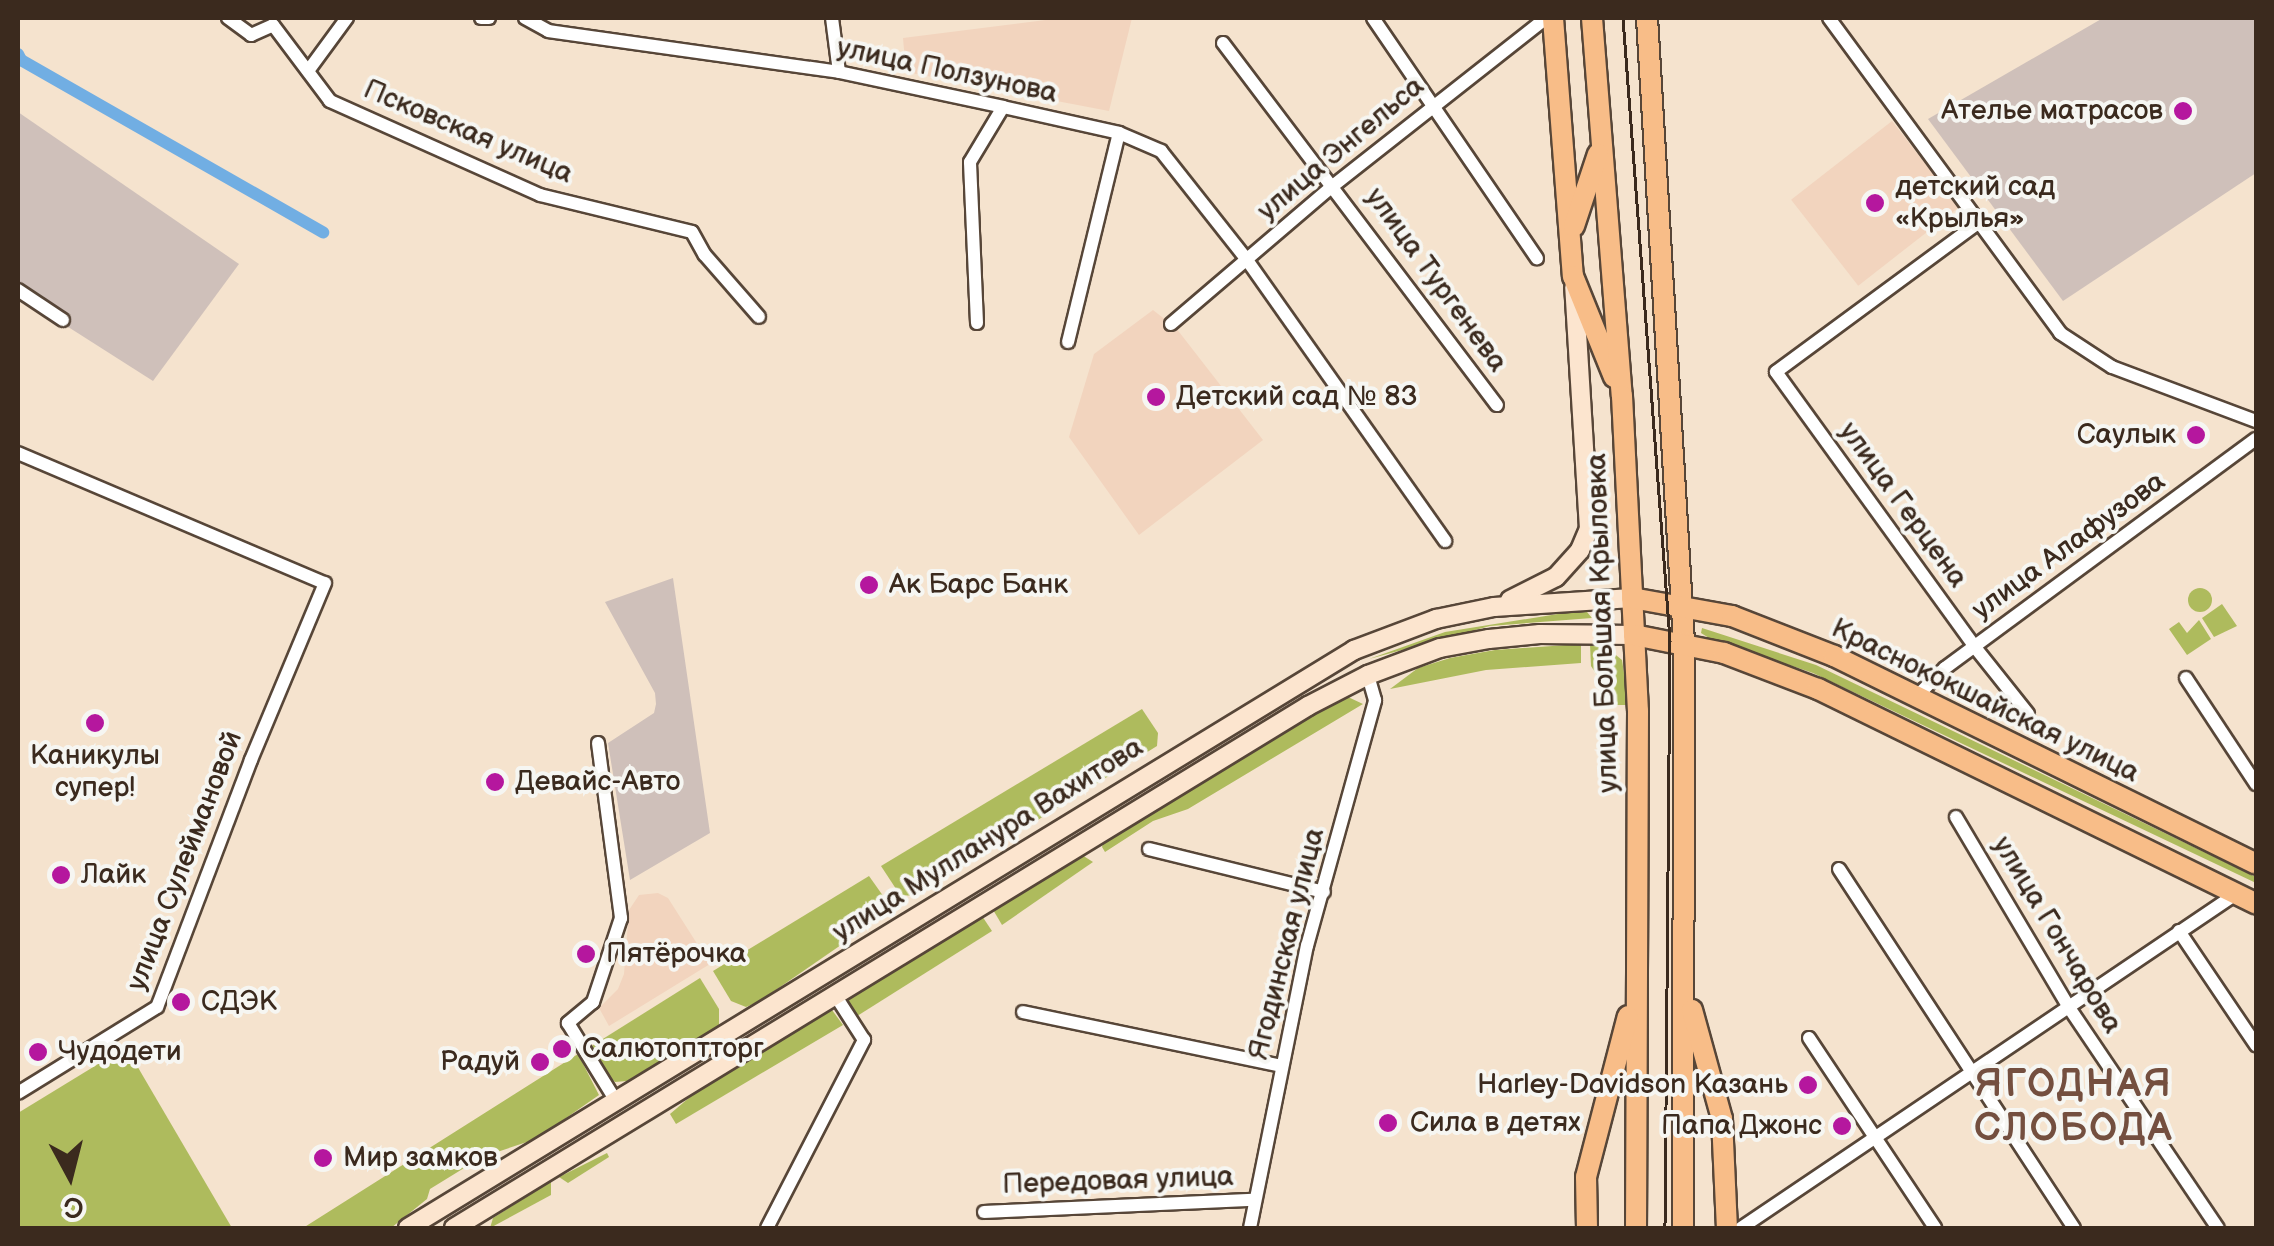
<!DOCTYPE html>
<meta charset="utf-8">
<style>
body{margin:0}
#map{position:relative;width:2274px;height:1246px;overflow:hidden;background:#f5e3ce;font-family:"Balsamiq Sans",sans-serif}
div>[style]{position:absolute}
.built>*{inset:0;background:#f2d4be;transform-origin:0 0}
.industrial>*{inset:0;background:#cfc0ba}
.green>*{inset:0;background:#aebb5d}
.round{border-radius:50%}
.canal>*{height:12px;margin:-6px;padding:0 6px;transform-origin:6px;border-radius:6px;background:#71aee3}
.roads{filter:drop-shadow(2px 0 #574638) drop-shadow(-2px 0 #574638) drop-shadow(0 2px #574638) drop-shadow(0 -2px #574638)}
.street>*{height:12px;margin:-6px;padding:0 6px;transform-origin:6px;border-radius:6px;background:#fff}
.secondary>*{height:18px;margin:-9px;padding:0 9px;transform-origin:9px;border-radius:9px;background:#fce5cf}
.primary>*{height:20px;margin:-10px;padding:0 10px;transform-origin:10px;border-radius:10px;background:#f8bd88}
.tram>*{height:2.5px;margin:-1.25px;padding:0 1.25px;transform-origin:1.25px;border-radius:1.25px;background:#3b2a1e}
.dots>*{width:28px;height:28px;translate:-50% -50%;box-sizing:border-box;border:5px solid #f6f6f2;border-radius:50%}
span{translate:-50% -50%;white-space:nowrap;text-align:center;line-height:1.15;-webkit-text-stroke:8px #f6f6f2;paint-order:stroke}
.street-label{font-size:28px;color:#3b2a1e}
.poi-label{font-size:28px;color:#3b2a1e}
.right{translate:-100% -50%;text-align:right}
.left{translate:0 -50%;text-align:left}
.district-label{font-size:38px;color:#744f3f;font-weight:700;letter-spacing:2.5px}
.frame{position:absolute;inset:0;border:20px solid #3b2a1e;pointer-events:none}
.north{position:absolute;left:20px;top:1126px;width:100px;height:100px;-webkit-text-stroke:8px #f6f6f2;paint-order:stroke;rotate:173deg;font-size:28px;font-weight:700;line-height:40px;text-align:center;color:#3b2a1e}
.north::after{content:'';display:block;margin:auto;width:35px;height:45px;background:#3b2a1e;clip-path:polygon(50% 0,100% 100%,50% 72%,0 100%)}
</style>
<div id="map">
<div class="built">
<div style="clip-path:polygon(1061px 18px,1132px 18px,1109px 111px,906px 72px,903px 38px)"></div>
<div style="left:1892px;top:121px;width:109px;height:128px;rotate:52deg"></div>
<div style="clip-path:polygon(1153px 310px,1176px 328px,1263px 440px,1139px 535px,1069px 437px,1094px 354px)"></div>
<div style="clip-path:polygon(658px 893px,668px 898px,710px 964px,609px 1026px,599px 1008px,618px 989px,624px 974px,629px 910px,639px 895px)"></div>
</div>
<div class="industrial">
<div style="clip-path:polygon(2103px 18px,2256px 18px,2256px 173px,2063px 301px,1928px 119px)"></div>
<div style="clip-path:polygon(18px 112px,239px 264px,153px 381px,18px 295px)"></div>
<div style="clip-path:polygon(673px 578px,710px 833px,630px 880px,608px 743px,654px 713px,656px 704px,655px 693px,605px 602px)"></div>
</div>
<div class="green">
<div class="round" style="left:2188px;top:588px;width:24px;height:24px"></div>
<div style="clip-path:polygon(2222px 604px,2237px 626px,2214px 637px,2202px 618px)"></div>
<div style="clip-path:polygon(1564px 613px,1587px 612px,1592px 618px,1490px 626px,1369px 659px,1445px 632px)"></div>
<div style="clip-path:polygon(2199px 620px,2211px 639px,2187px 655px,2169px 629px,2179px 622px,2187px 633px)"></div>
<div style="clip-path:polygon(1702px 628px,1816px 665px,2256px 877px,2256px 883px,1813px 673px,1709px 638px,1701px 633px)"></div>
<div style="clip-path:polygon(1581px 644px,1581px 663px,1486px 670px,1390px 689px,1418px 668px,1450px 658px,1495px 650px)"></div>
<div style="clip-path:polygon(1590px 644px,1606px 647px,1622px 660px,1629px 705px,1616px 705px,1591px 666px)"></div>
<div style="clip-path:polygon(1348px 697px,1363px 704px,1188px 809px,1153px 821px,1105px 852px,1102px 847px,1104px 840px,1278px 734px)"></div>
<div style="clip-path:polygon(1142px 709px,1158px 733px,1157px 746px,915px 896px,900px 895px,881px 866px)"></div>
<div style="clip-path:polygon(1082px 855px,1093px 862px,1002px 925px,992px 908px)"></div>
<div style="clip-path:polygon(869px 876px,886px 900px,888px 909px,883px 916px,760px 1001px,746px 1007px,731px 1001px,713px 971px)"></div>
<div style="clip-path:polygon(982px 916px,992px 931px,854px 1018px,848px 1001px,853px 995px)"></div>
<div style="clip-path:polygon(700px 978px,719px 1009px,719px 1026px,627px 1081px,615px 1082px,608px 1076px,590px 1047px)"></div>
<div style="clip-path:polygon(832px 1010px,843px 1025px,676px 1124px,670px 1114px,697px 1091px)"></div>
<div style="clip-path:polygon(126px 1047px,232px 1228px,18px 1228px,18px 1113px)"></div>
<div style="clip-path:polygon(578px 1054px,599px 1095px,536px 1139px,482px 1157px,430px 1189px,427px 1199px,391px 1228px,303px 1228px)"></div>
<div style="clip-path:polygon(607px 1153px,609px 1157px,568px 1183px,559px 1177px)"></div>
<div style="clip-path:polygon(551px 1181px,551px 1195px,490px 1228px,493px 1218px)"></div>
</div>
<div class="canal">
<div style="left:18px;top:54px;width:7px;rotate:63deg"></div>
<div style="left:21px;top:60px;width:348px;rotate:29.7deg"></div>
</div>
<div class="roads">
<div class="street">
<div style="left:228px;top:18px;width:29px;rotate:36deg"></div>
<div style="left:251px;top:35px;width:24px;rotate:-24deg"></div>
<div style="left:273px;top:25px;width:95px;rotate:53.1deg"></div>
<div style="left:330px;top:101px;width:230px;rotate:24.1deg"></div>
<div style="left:540px;top:195px;width:156px;rotate:13.7deg"></div>
<div style="left:692px;top:232px;width:26px;rotate:61deg"></div>
<div style="left:705px;top:255px;width:82px;rotate:48.9deg"></div>
<div style="left:481px;top:18px;width:8px"></div>
<div style="left:525px;top:18px;width:26px;rotate:29deg"></div>
<div style="left:548px;top:31px;width:294px;rotate:8deg"></div>
<div style="left:839px;top:72px;width:168px;rotate:12deg"></div>
<div style="left:1003px;top:107px;width:119px;rotate:12.6deg"></div>
<div style="left:1119px;top:133px;width:46px;rotate:23.2deg"></div>
<div style="left:1161px;top:151px;width:139px;rotate:51.7deg"></div>
<div style="left:1247px;top:260px;width:344px;rotate:54.8deg"></div>
<div style="left:832px;top:18px;width:54px;rotate:82.6deg"></div>
<div style="left:1373px;top:18px;width:291px;rotate:55.7deg"></div>
<div style="left:1829px;top:18px;width:391px;rotate:53.7deg"></div>
<div style="left:2060px;top:333px;width:62px;rotate:33.2deg"></div>
<div style="left:2112px;top:367px;width:154px;rotate:20.6deg"></div>
<div style="left:1223px;top:43px;width:454px;rotate:52.9deg"></div>
<div style="left:308px;top:71px;width:66px;rotate:-53.7deg"></div>
<div style="left:1978px;top:223px;width:251px;rotate:143.6deg"></div>
<div style="left:1776px;top:372px;width:338px;rotate:54.1deg"></div>
<div style="left:1974px;top:646px;width:87px;rotate:51.5deg"></div>
<div style="left:18px;top:290px;width:54px;rotate:33.7deg"></div>
<div style="left:977px;top:323px;width:161px;rotate:-92.5deg"></div>
<div style="left:970px;top:162px;width:64px;rotate:-59deg"></div>
<div style="left:1171px;top:324px;width:214px;rotate:-40.5deg"></div>
<div style="left:1334px;top:185px;width:270px;rotate:-38.2deg"></div>
<div style="left:1068px;top:342px;width:215px;rotate:-76.3deg"></div>
<div style="left:18px;top:453px;width:333px;rotate:23deg"></div>
<div style="left:325px;top:583px;width:192px;rotate:112.7deg"></div>
<div style="left:251px;top:760px;width:264px;rotate:110.8deg"></div>
<div style="left:157px;top:1007px;width:163px;rotate:148.3deg"></div>
<div style="left:2186px;top:678px;width:127px;rotate:56.6deg"></div>
<div style="left:1916px;top:697px;width:41px;rotate:-45deg"></div>
<div style="left:1945px;top:668px;width:386px;rotate:-36.4deg"></div>
<div style="left:598px;top:743px;width:177px;rotate:82.5deg"></div>
<div style="left:621px;top:918px;width:89px;rotate:108.4deg"></div>
<div style="left:593px;top:1002px;width:33px;rotate:140deg"></div>
<div style="left:568px;top:1023px;width:92px;rotate:58.4deg"></div>
<div style="left:1956px;top:817px;width:220px;rotate:59.3deg"></div>
<div style="left:2068px;top:1006px;width:268px;rotate:56deg"></div>
<div style="left:1149px;top:849px;width:180px;rotate:13.8deg"></div>
<div style="left:1839px;top:869px;width:429px;rotate:56.8deg"></div>
<div style="left:2179px;top:931px;width:138px;rotate:56deg"></div>
<div style="left:1023px;top:1012px;width:264px;rotate:11.8deg"></div>
<div style="left:1809px;top:1038px;width:228px;rotate:56.4deg"></div>
<div style="left:984px;top:1212px;width:269px;rotate:-2.6deg"></div>
<div style="left:767px;top:1228px;width:212px;rotate:-62.7deg"></div>
<div style="left:864px;top:1040px;width:54px;rotate:-122.8deg"></div>
<div style="left:1250px;top:1228px;width:288px;rotate:-78.6deg"></div>
<div style="left:1307px;top:946px;width:255px;rotate:-74.5deg"></div>
<div style="left:1375px;top:700px;width:26px;rotate:-106deg"></div>
<div style="left:1741px;top:1228px;width:597px;rotate:-34.01deg"></div>
</div>
<div class="secondary">
<div style="left:1510px;top:600px;width:51px;rotate:-26.6deg"></div>
<div style="left:1556px;top:577px;width:36px;rotate:-48deg"></div>
<div style="left:1580px;top:550px;width:23px;rotate:-67deg"></div>
<div style="left:1589px;top:529px;width:242px;rotate:-93.5deg"></div>
<div style="left:408px;top:1228px;width:1109px;rotate:-31.42deg"></div>
<div style="left:1354px;top:650px;width:88px;rotate:-20.7deg"></div>
<div style="left:1436px;top:619px;width:59px;rotate:-11.7deg"></div>
<div style="left:1494px;top:607px;width:138px;rotate:-3.7deg"></div>
<div style="left:454px;top:1228px;width:1001px;rotate:-31.43deg"></div>
<div style="left:1308px;top:706px;width:68px;rotate:-27.3deg"></div>
<div style="left:1368px;top:675px;width:77px;rotate:-20.6deg"></div>
<div style="left:1440px;top:648px;width:50px;rotate:-10.4deg"></div>
<div style="left:1489px;top:639px;width:51px;rotate:-5.6deg"></div>
<div style="left:1540px;top:634px;width:94px;rotate:0.6deg"></div>
</div>
<div class="primary">
<div style="left:1553px;top:18px;width:259px;rotate:85.6deg"></div>
<div style="left:1573px;top:276px;width:109px;rotate:67.9deg"></div>
<div style="left:1592px;top:18px;width:379px;rotate:85.5deg"></div>
<div style="left:1622px;top:396px;width:315px;rotate:87.1deg"></div>
<div style="left:1638px;top:711px;width:517px;rotate:90.22deg"></div>
<div style="left:1647px;top:18px;width:625px;rotate:86.61deg"></div>
<div style="left:1684px;top:642px;width:586px;rotate:90.1deg"></div>
<div style="left:1574px;top:226px;width:76px;rotate:-71.6deg"></div>
<div style="left:1632px;top:598px;width:102px;rotate:10.2deg"></div>
<div style="left:1732px;top:616px;width:110px;rotate:21.4deg"></div>
<div style="left:1834px;top:656px;width:470px;rotate:26.2deg"></div>
<div style="left:1634px;top:635px;width:92px;rotate:11.3deg"></div>
<div style="left:1724px;top:653px;width:101px;rotate:21deg"></div>
<div style="left:1818px;top:689px;width:488px;rotate:26.1deg"></div>
<div style="left:1692px;top:1010px;width:113px;rotate:74.6deg"></div>
<div style="left:1722px;top:1119px;width:109px;rotate:87.4deg"></div>
<div style="left:1587px;top:1228px;width:51px;rotate:-91.1deg"></div>
<div style="left:1586px;top:1177px;width:166px;rotate:-75.4deg"></div>
</div>
</div>
<div class="tram">
<div style="left:1623px;top:18px;width:624px;rotate:85.68deg"></div>
<div style="left:1670px;top:640px;width:588px;rotate:90.49deg"></div>
</div>
<div class="dots">
<div style="left:2183px;top:111px;background:#b5179e"></div>
<div style="left:1875px;top:203px;background:#b5179e"></div>
<div style="left:1156px;top:397px;background:#b5179e"></div>
<div style="left:2196px;top:435px;background:#b5179e"></div>
<div style="left:869px;top:585px;background:#b5179e"></div>
<div style="left:95px;top:723px;background:#b5179e"></div>
<div style="left:495px;top:782px;background:#b5179e"></div>
<div style="left:61px;top:875px;background:#b5179e"></div>
<div style="left:586px;top:954px;background:#b5179e"></div>
<div style="left:181px;top:1002px;background:#b5179e"></div>
<div style="left:562px;top:1049px;background:#b5179e"></div>
<div style="left:38px;top:1052px;background:#b5179e"></div>
<div style="left:540px;top:1062px;background:#b5179e"></div>
<div style="left:1808px;top:1085px;background:#b5179e"></div>
<div style="left:1388px;top:1123px;background:#b5179e"></div>
<div style="left:1842px;top:1126px;background:#b5179e"></div>
<div style="left:323px;top:1158px;background:#b5179e"></div>
</div>
<div class="street-label">
<span style="left:947px;top:71px;rotate:12deg">улица Ползунова</span>
<span style="left:468px;top:132px;rotate:23deg">Псковская улица</span>
<span style="left:1341px;top:149px;rotate:-40deg">улица Энгельса</span>
<span style="left:1436px;top:280px;rotate:54deg">улица Тургенева</span>
<span style="left:1903px;top:505px;rotate:54deg">улица Герцена</span>
<span style="left:2069px;top:546px;rotate:-36deg">улица Алафузова</span>
<span style="left:1603px;top:623px;rotate:-92deg">улица Большая Крыловка</span>
<span style="left:1985px;top:701px;rotate:26deg">Краснококшайская улица</span>
<span style="left:988px;top:840px;rotate:-32deg">улица Мулланура Вахитова</span>
<span style="left:185px;top:861px;rotate:-69deg">улица Сулеймановой</span>
<span style="left:2057px;top:935px;rotate:59deg">улица Гончарова</span>
<span style="left:1287px;top:944px;rotate:-76deg">Ягодинская улица</span>
<span style="left:1118px;top:1181px;rotate:-2deg">Передовая улица</span>
</div>
<div class="poi-label">
<span class="right" style="left:2163px;top:111px">Ателье матрасов</span>
<span class="left" style="left:1895px;top:203px">детский сад<br>«Крылья»</span>
<span class="left" style="left:1176px;top:397px">Детский сад № 83</span>
<span class="right" style="left:2176px;top:435px">Саулык</span>
<span class="left" style="left:889px;top:585px">Ак Барс Банк</span>
<span style="left:95px;top:772px">Каникулы<br>супер!</span>
<span class="left" style="left:515px;top:782px">Девайс-Авто</span>
<span class="left" style="left:81px;top:875px">Лайк</span>
<span class="left" style="left:606px;top:954px">Пятёрочка</span>
<span class="left" style="left:201px;top:1002px">СДЭК</span>
<span class="left" style="left:582px;top:1049px">Салютоптторг</span>
<span class="left" style="left:58px;top:1052px">Чудодети</span>
<span class="right" style="left:520px;top:1062px">Радуй</span>
<span class="right" style="left:1788px;top:1085px">Harley-Davidson Казань</span>
<span class="left" style="left:1410px;top:1123px">Сила в детях</span>
<span class="right" style="left:1822px;top:1126px">Папа Джонс</span>
<span class="left" style="left:343px;top:1158px">Мир замков</span>
</div>
<div class="district-label">
<span style="left:2074px;top:1107px">ЯГОДНАЯ<br>СЛОБОДА</span>
</div>
<div class="frame"></div>
<div class="north">С</div>
</div>
